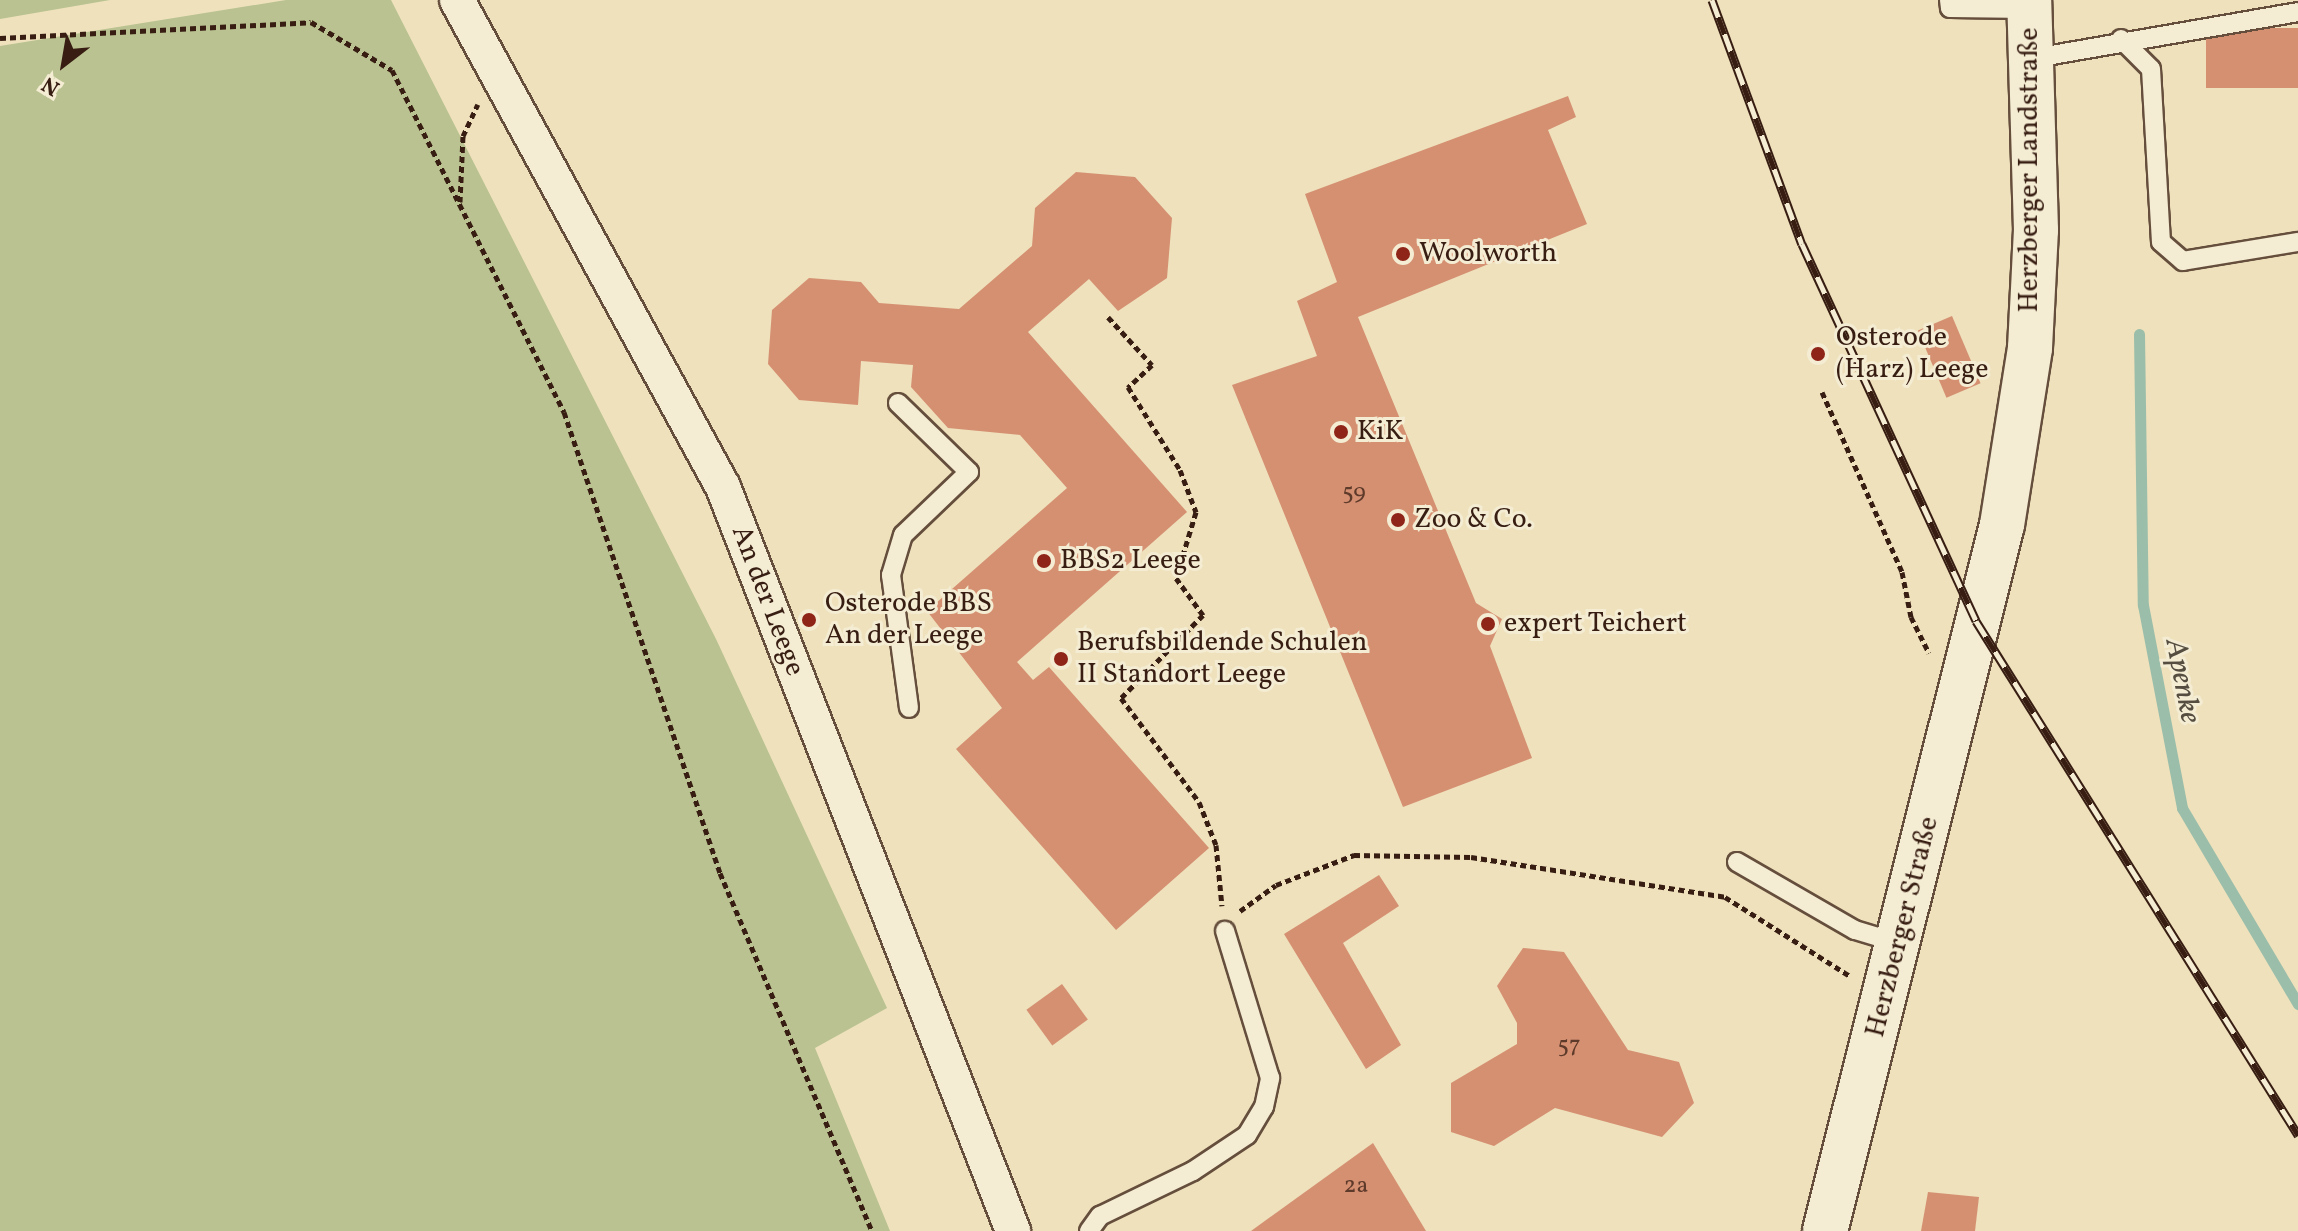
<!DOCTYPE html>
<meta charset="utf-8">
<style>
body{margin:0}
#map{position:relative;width:2298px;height:1231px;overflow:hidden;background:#eee1bc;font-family:Vollkorn,serif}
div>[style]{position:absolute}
.green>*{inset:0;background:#b9c290}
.stream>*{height:11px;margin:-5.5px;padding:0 5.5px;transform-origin:5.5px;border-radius:5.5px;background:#9bbeaa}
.building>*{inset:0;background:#d59072;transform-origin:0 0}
.path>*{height:5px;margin-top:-2.5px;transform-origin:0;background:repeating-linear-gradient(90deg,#371d12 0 6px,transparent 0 10px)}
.roads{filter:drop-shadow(2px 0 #654e3c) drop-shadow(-2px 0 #654e3c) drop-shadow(0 2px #654e3c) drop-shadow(0 -2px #654e3c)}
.lane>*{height:18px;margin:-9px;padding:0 9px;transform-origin:9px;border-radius:9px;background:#f4ecd3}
.street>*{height:34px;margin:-17px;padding:0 17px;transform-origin:17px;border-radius:17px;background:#f4ecd3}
.secondary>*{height:44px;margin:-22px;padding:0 22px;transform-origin:22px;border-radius:22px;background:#f4ecd3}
.rail>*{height:9px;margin-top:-4.5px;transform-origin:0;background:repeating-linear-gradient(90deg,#f4ecd3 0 18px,#371d12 0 36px);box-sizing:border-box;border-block:2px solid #371d12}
.dots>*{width:22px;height:22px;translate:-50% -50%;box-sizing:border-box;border:4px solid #f4ecd3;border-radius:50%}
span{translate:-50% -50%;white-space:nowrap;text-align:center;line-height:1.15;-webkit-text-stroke:6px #f4ecd3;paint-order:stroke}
.number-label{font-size:24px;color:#5e3a2a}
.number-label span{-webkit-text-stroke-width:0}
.street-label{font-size:28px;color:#371d12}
.poi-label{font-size:28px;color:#371d12}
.left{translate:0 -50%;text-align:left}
.water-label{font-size:30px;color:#554d40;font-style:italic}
.north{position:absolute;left:24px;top:24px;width:80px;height:80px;-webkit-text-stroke:6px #f4ecd3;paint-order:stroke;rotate:211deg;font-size:22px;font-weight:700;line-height:32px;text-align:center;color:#371d12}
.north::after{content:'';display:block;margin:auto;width:28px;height:36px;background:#371d12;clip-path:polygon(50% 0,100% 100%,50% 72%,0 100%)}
</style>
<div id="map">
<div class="green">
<div style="clip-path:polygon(0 0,110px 0,0 19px)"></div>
<div style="clip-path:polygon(286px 0,391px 0,716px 639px,887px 1008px,815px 1048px,890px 1231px,0 1231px,0 46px)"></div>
</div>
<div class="stream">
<div style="left:2139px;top:334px;width:271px;rotate:89.2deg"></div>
<div style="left:2143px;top:605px;width:207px;rotate:79.1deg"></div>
<div style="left:2182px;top:808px;width:228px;rotate:59.4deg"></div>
</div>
<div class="building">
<div style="left:2298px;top:28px;width:60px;height:92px;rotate:90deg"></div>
<div style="clip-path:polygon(1568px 96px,1576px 117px,1548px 130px,1587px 224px,1358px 317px,1476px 603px,1502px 619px,1490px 646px,1532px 758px,1403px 807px,1232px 385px,1317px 356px,1297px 301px,1337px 282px,1305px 194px)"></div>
<div style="clip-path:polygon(1076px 172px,1135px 177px,1172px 218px,1167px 278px,1118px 311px,1089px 279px,1028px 332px,1187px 512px,1017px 662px,1033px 680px,1049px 667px,1209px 848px,1116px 930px,956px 749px,1002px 708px,927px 611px,1067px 488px,1020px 435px,948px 428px,911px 387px,913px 365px,861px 361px,858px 405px,799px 400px,768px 364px,772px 310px,809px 278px,861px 282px,879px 303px,959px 309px,1032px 246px,1035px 208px)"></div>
<div style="left:1952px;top:316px;width:73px;height:37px;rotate:67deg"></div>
<div style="clip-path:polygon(1379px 875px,1399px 906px,1343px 943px,1401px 1045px,1366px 1069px,1284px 934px)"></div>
<div style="clip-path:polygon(1523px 948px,1564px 952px,1628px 1050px,1679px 1062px,1694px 1103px,1662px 1137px,1555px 1108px,1494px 1146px,1451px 1132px,1451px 1083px,1517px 1044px,1517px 1023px,1497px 986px)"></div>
<div style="left:1062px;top:984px;width:44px;height:44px;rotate:54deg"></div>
<div style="clip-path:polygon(1373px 1143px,1426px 1231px,1251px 1231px)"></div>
<div style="clip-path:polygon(1928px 1192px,1979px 1197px,1975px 1231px,1921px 1231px)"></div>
</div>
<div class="path">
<div style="left:0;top:38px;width:311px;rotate:-2.9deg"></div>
<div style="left:311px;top:22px;width:94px;rotate:30.7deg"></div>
<div style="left:392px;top:70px;width:383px;rotate:63.3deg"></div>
<div style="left:564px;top:412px;width:487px;rotate:71.3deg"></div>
<div style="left:720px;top:873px;width:389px;rotate:67deg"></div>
<div style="left:460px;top:202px;width:66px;rotate:-87.4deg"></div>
<div style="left:463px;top:136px;width:35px;rotate:-65deg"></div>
<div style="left:1108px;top:317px;width:65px;rotate:47.5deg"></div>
<div style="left:1152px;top:365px;width:33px;rotate:137deg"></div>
<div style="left:1128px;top:387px;width:98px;rotate:57.9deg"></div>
<div style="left:1180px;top:470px;width:45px;rotate:69.1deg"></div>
<div style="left:1196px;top:512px;width:69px;rotate:106.9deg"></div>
<div style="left:1176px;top:578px;width:46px;rotate:53.9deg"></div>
<div style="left:1203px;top:615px;width:117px;rotate:134.7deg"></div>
<div style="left:1121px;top:698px;width:130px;rotate:53.1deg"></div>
<div style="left:1199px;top:802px;width:46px;rotate:68.4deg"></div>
<div style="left:1216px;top:845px;width:61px;rotate:84.4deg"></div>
<div style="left:1822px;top:392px;width:197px;rotate:66deg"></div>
<div style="left:1902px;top:572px;width:46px;rotate:78.7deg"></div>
<div style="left:1911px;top:617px;width:40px;rotate:63.4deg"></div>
<div style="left:1240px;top:911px;width:44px;rotate:-35.8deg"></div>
<div style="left:1276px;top:885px;width:84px;rotate:-21deg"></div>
<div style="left:1354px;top:855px;width:117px;rotate:1deg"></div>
<div style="left:1471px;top:857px;width:257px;rotate:8.9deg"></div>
<div style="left:1725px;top:897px;width:148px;rotate:32.3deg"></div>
</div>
<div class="roads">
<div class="lane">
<div style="left:1949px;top:0;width:8px;rotate:83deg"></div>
<div style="left:1950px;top:8px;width:79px;rotate:0.7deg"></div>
<div style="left:2121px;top:39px;width:42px;rotate:45deg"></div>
<div style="left:2151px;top:69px;width:173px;rotate:86.7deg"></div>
<div style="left:2161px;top:242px;width:29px;rotate:41deg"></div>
<div style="left:2183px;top:261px;width:117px;rotate:-9.4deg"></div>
<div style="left:2029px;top:59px;width:273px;rotate:-9.9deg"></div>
<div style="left:898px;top:403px;width:99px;rotate:44.2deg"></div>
<div style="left:969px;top:472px;width:91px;rotate:136.3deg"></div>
<div style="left:903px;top:535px;width:42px;rotate:106.7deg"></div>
<div style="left:891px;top:575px;width:134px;rotate:82.3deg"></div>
<div style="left:1737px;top:862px;width:136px;rotate:30deg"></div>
<div style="left:1855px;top:930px;width:45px;rotate:16.8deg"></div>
<div style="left:1089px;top:1231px;width:19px;rotate:-54deg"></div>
<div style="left:1100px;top:1216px;width:103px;rotate:-25.8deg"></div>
<div style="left:1193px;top:1171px;width:65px;rotate:-33.7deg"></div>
<div style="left:1247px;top:1135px;width:33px;rotate:-59deg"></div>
<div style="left:1264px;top:1107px;width:30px;rotate:-78deg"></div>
<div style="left:1270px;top:1078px;width:154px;rotate:-107deg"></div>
</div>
<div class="street">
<div style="left:457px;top:0;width:555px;rotate:61.36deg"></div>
<div style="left:723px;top:487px;width:799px;rotate:68.7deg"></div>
</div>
<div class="secondary">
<div style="left:1825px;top:1231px;width:728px;rotate:-75.93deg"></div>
<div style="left:2002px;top:525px;width:179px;rotate:-81deg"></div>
<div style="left:2030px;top:348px;width:118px;rotate:-87.1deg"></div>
<div style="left:2036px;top:230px;width:230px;rotate:-91.7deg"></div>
</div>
</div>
<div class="rail">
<div style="left:1712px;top:0;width:260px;rotate:69.8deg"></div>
<div style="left:1802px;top:244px;width:415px;rotate:65.2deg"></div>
<div style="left:1976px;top:621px;width:607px;rotate:57.93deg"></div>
</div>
<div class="dots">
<div style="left:1403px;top:254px;background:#8f2418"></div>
<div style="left:1818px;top:354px;background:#8f2418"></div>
<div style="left:1341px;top:432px;background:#8f2418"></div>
<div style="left:1398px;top:520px;background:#8f2418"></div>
<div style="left:1044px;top:561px;background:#8f2418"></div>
<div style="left:809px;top:620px;background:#8f2418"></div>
<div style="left:1488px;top:624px;background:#8f2418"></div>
<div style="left:1061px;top:659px;background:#8f2418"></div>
</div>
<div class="number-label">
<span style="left:1354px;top:494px">59</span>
<span style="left:1569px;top:1047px">57</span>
<span style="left:1356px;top:1187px">2a</span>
</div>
<div class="street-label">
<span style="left:2030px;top:170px;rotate:-90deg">Herzberger Landstraße</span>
<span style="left:767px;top:601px;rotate:69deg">An der Leege</span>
<span style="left:1903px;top:927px;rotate:-76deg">Herzberger Straße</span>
</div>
<div class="poi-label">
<span class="left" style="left:1419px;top:254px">Woolworth</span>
<span class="left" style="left:1836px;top:354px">Osterode<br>(Harz) Leege</span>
<span class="left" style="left:1357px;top:432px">KiK</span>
<span class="left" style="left:1414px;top:520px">Zoo &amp; Co.</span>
<span class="left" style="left:1060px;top:561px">BBS2 Leege</span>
<span class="left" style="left:825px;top:620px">Osterode BBS<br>An der Leege</span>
<span class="left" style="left:1504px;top:624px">expert Teichert</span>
<span class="left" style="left:1077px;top:659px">Berufsbildende Schulen<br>II Standort Leege</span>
</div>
<div class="water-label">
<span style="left:2182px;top:681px;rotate:79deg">Apenke</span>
</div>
<div class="north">N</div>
</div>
